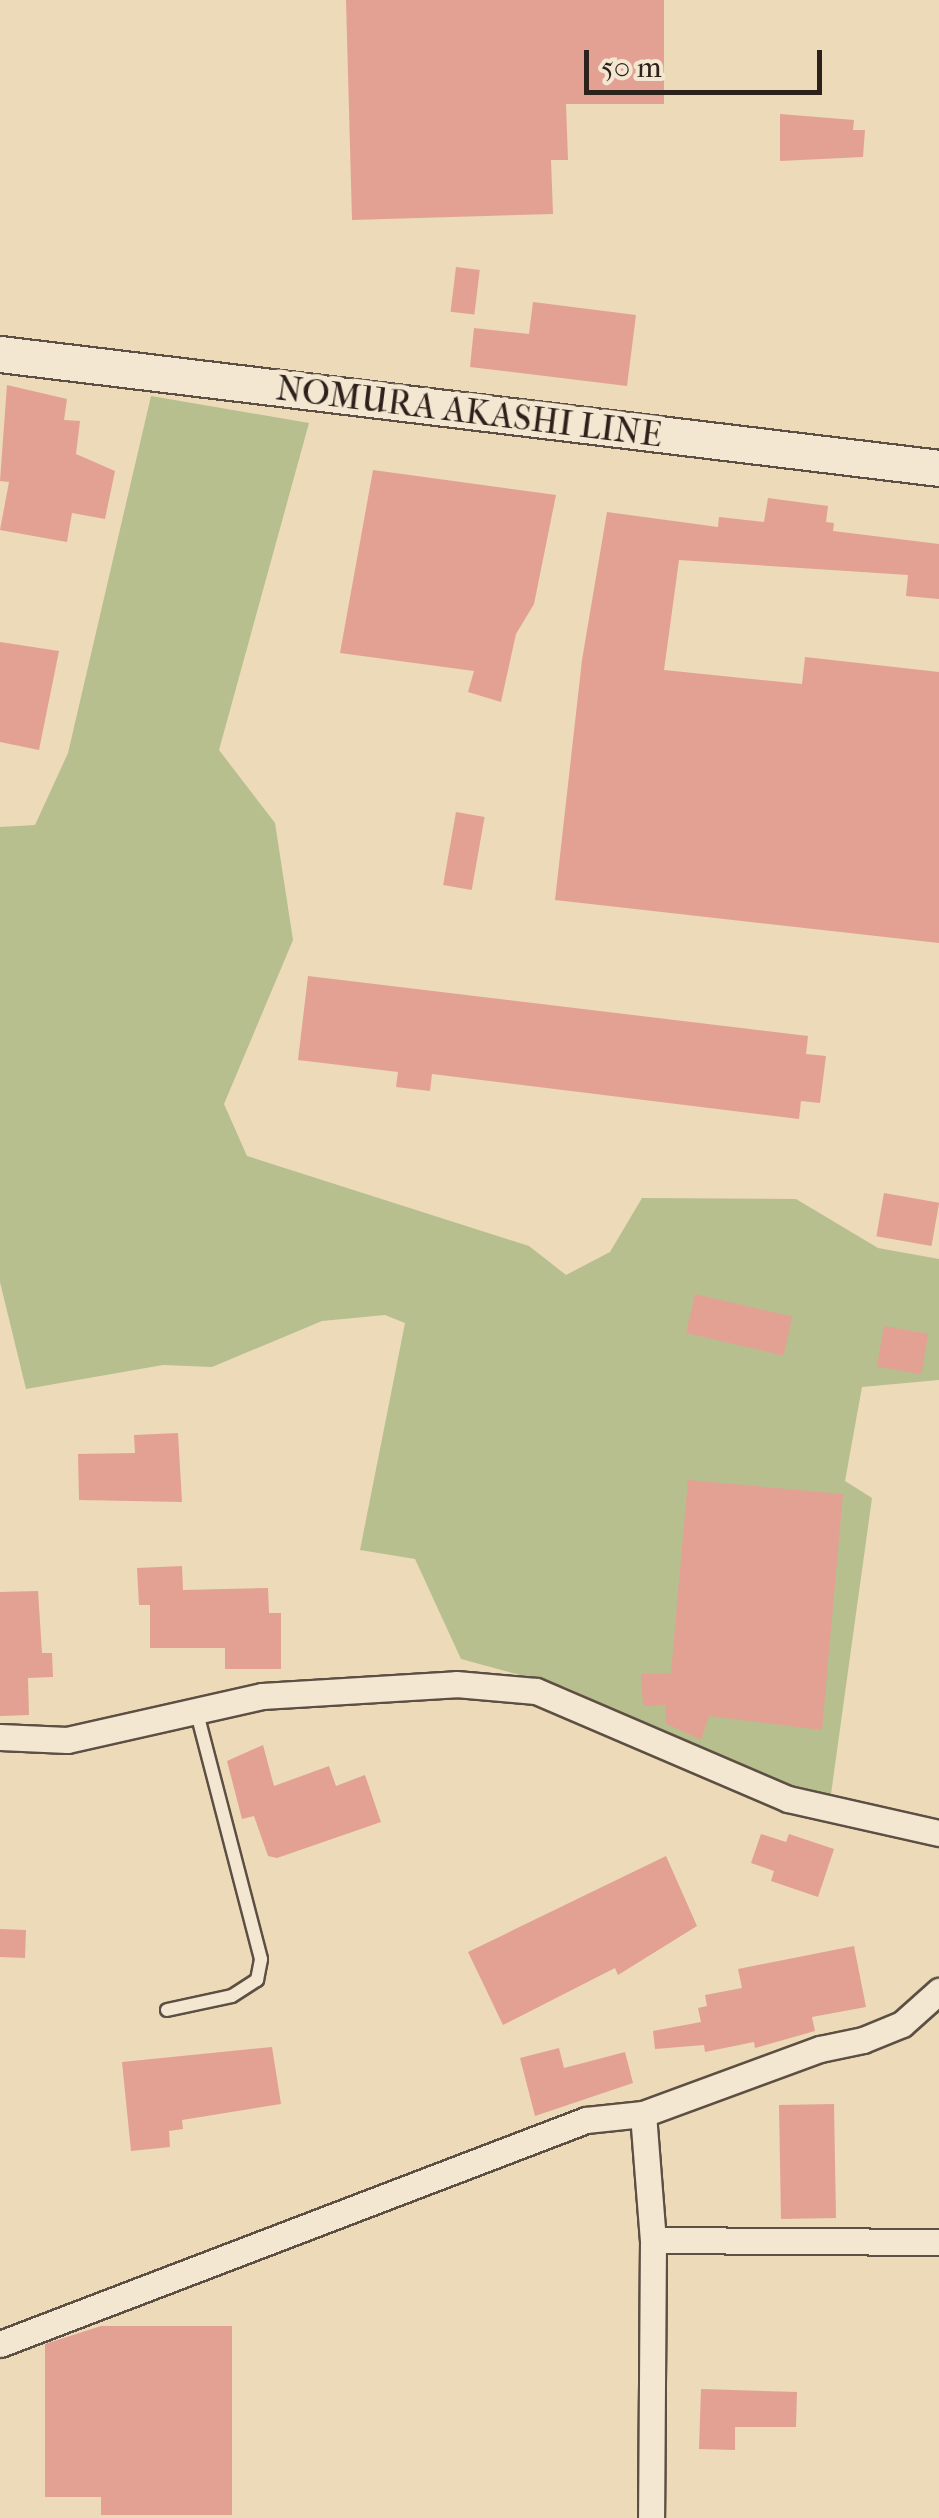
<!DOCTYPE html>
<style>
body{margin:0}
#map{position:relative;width:939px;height:2518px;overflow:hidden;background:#ecdab8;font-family:"IM FELL French Canon",serif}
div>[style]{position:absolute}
.green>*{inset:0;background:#b8bf8e}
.building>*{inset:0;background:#e3a194;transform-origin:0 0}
.roads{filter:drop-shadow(2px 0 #5d4f43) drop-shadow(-2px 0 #5d4f43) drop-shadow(0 2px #5d4f43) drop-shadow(0 -2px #5d4f43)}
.lane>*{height:12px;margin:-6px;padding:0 6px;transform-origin:6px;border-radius:6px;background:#f3e7d1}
.street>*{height:25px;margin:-12.5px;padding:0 12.5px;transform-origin:12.5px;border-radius:12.5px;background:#f3e7d1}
.secondary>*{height:35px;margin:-17.5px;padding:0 17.5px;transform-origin:17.5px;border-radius:17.5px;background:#f3e7d1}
span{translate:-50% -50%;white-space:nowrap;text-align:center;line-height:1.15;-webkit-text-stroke:10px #f3e7d1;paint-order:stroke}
.street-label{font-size:35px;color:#2d211c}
.scale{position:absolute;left:584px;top:50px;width:238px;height:45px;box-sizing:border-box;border:5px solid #2d211c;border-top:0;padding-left:12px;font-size:30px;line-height:35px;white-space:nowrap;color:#2d211c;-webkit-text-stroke:8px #f3e7d1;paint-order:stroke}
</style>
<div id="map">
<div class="green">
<div style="clip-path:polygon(151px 396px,309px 423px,219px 750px,275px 823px,293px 940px,224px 1104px,247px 1156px,529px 1246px,566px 1275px,610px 1252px,642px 1198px,796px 1199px,878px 1248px,939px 1259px,939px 1380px,862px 1387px,845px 1481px,872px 1498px,831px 1794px,795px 1791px,565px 1687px,461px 1659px,415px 1559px,360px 1550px,405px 1323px,385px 1315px,322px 1321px,212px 1367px,163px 1365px,26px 1389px,0 1282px,0 827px,35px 825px,68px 753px)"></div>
</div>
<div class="building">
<div style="clip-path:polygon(346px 0,664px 0,664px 104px,566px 104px,568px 160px,551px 160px,553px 214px,352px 220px)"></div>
<div style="clip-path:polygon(780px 114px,854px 120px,853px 130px,865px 130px,863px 157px,780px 161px)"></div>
<div style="left:456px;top:267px;width:24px;height:45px;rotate:7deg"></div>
<div style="clip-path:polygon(533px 302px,636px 315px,627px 386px,470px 367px,474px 328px,529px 334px)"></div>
<div style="clip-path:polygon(7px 385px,67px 399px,64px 420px,80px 421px,76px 454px,115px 471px,105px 519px,72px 513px,67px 542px,0 530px,9px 482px,0 481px)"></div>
<div style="clip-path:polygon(373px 470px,556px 495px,534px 604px,516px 634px,501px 702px,468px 692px,474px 671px,340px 653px)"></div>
<div style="clip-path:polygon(768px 498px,828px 506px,826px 522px,834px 523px,833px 531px,939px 544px,939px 599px,906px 596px,908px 575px,679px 560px,664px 670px,802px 684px,805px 657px,939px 672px,939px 943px,555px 900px,582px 660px,607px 512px,718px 527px,719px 517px,764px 522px)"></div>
<div style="clip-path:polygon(0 642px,59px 651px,39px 750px,0 742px)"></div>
<div style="left:456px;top:812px;width:29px;height:74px;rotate:10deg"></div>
<div style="clip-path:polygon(308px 976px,808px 1036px,806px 1054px,826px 1056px,820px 1103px,801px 1101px,799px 1119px,432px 1074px,430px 1091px,396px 1087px,398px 1072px,298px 1060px)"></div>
<div style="left:884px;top:1193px;width:56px;height:44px;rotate:10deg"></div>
<div style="left:695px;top:1294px;width:100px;height:40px;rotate:13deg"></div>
<div style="left:884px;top:1326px;width:45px;height:41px;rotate:10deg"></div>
<div style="clip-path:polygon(178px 1433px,182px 1502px,79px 1500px,78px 1454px,135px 1453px,134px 1435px)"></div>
<div style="clip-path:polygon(688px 1480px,843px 1494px,822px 1730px,709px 1716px,701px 1740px,665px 1723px,666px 1705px,643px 1706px,641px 1674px,671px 1673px)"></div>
<div style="clip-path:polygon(182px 1566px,183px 1590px,268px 1588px,269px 1613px,281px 1613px,281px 1669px,225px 1669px,225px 1648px,150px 1648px,150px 1605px,139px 1605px,137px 1568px)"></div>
<div style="clip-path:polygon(38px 1591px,42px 1653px,52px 1653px,53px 1677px,28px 1678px,29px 1715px,0 1716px,0 1592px)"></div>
<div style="clip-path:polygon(263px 1745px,274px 1786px,329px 1766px,336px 1786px,365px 1775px,381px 1822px,277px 1858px,268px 1856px,254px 1816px,242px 1819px,227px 1761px)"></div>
<div style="clip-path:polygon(761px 1834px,786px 1842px,789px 1834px,834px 1849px,818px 1897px,771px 1881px,774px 1871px,751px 1863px)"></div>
<div style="clip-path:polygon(666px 1856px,697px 1926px,618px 1975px,615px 1968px,503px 2025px,468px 1952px)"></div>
<div style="left:0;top:1929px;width:26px;height:28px;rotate:2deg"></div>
<div style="clip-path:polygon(854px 1946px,866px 2007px,812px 2017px,815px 2031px,755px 2048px,754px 2042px,705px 2052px,704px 2045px,655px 2049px,653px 2031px,701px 2022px,698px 2008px,707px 2006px,705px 1995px,742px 1988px,738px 1969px)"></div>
<div style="clip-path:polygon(272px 2047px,281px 2104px,182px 2120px,183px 2129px,169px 2131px,170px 2147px,131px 2151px,122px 2062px)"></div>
<div style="clip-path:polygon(559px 2048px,564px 2068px,625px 2052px,633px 2083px,535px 2116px,520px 2058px)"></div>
<div style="left:834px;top:2104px;width:114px;height:55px;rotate:89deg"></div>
<div style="clip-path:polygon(101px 2326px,232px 2326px,232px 2515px,101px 2515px,101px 2497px,45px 2497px,45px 2344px)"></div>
<div style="clip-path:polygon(701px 2389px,797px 2392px,796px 2427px,735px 2427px,735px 2450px,699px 2449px)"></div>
</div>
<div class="roads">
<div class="lane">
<div style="left:167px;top:2010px;width:66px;rotate:-12.2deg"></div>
<div style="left:232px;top:1996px;width:30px;rotate:-33deg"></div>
<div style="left:257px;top:1980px;width:21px;rotate:-79deg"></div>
<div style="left:261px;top:1959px;width:258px;rotate:-104.6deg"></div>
</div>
<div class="street">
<div style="left:0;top:1737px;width:67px;rotate:2.6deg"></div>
<div style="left:67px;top:1740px;width:200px;rotate:-12.7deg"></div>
<div style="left:262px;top:1696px;width:194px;rotate:-3.5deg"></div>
<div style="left:456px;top:1684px;width:80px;rotate:5deg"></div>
<div style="left:536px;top:1691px;width:274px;rotate:23.2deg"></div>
<div style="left:788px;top:1799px;width:155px;rotate:12.7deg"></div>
<div style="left:643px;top:2114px;width:126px;rotate:85.5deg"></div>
<div style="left:653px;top:2240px;width:278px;rotate:90.4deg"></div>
<div style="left:653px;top:2240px;width:286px;rotate:0.4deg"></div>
<div style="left:0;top:2344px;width:627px;rotate:-20.92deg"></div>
<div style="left:586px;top:2120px;width:57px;rotate:-6deg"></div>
<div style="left:643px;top:2114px;width:189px;rotate:-20.2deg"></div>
<div style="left:820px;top:2049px;width:44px;rotate:-11.8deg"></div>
<div style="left:863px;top:2040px;width:42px;rotate:-22.3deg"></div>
<div style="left:902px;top:2024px;width:50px;rotate:-41.7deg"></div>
</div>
<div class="secondary">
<div style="left:0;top:354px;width:946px;rotate:6.92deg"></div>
</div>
</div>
<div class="street-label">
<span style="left:469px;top:412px;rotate:7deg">NOMURA AKASHI LINE</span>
</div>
<div class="scale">50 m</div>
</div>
